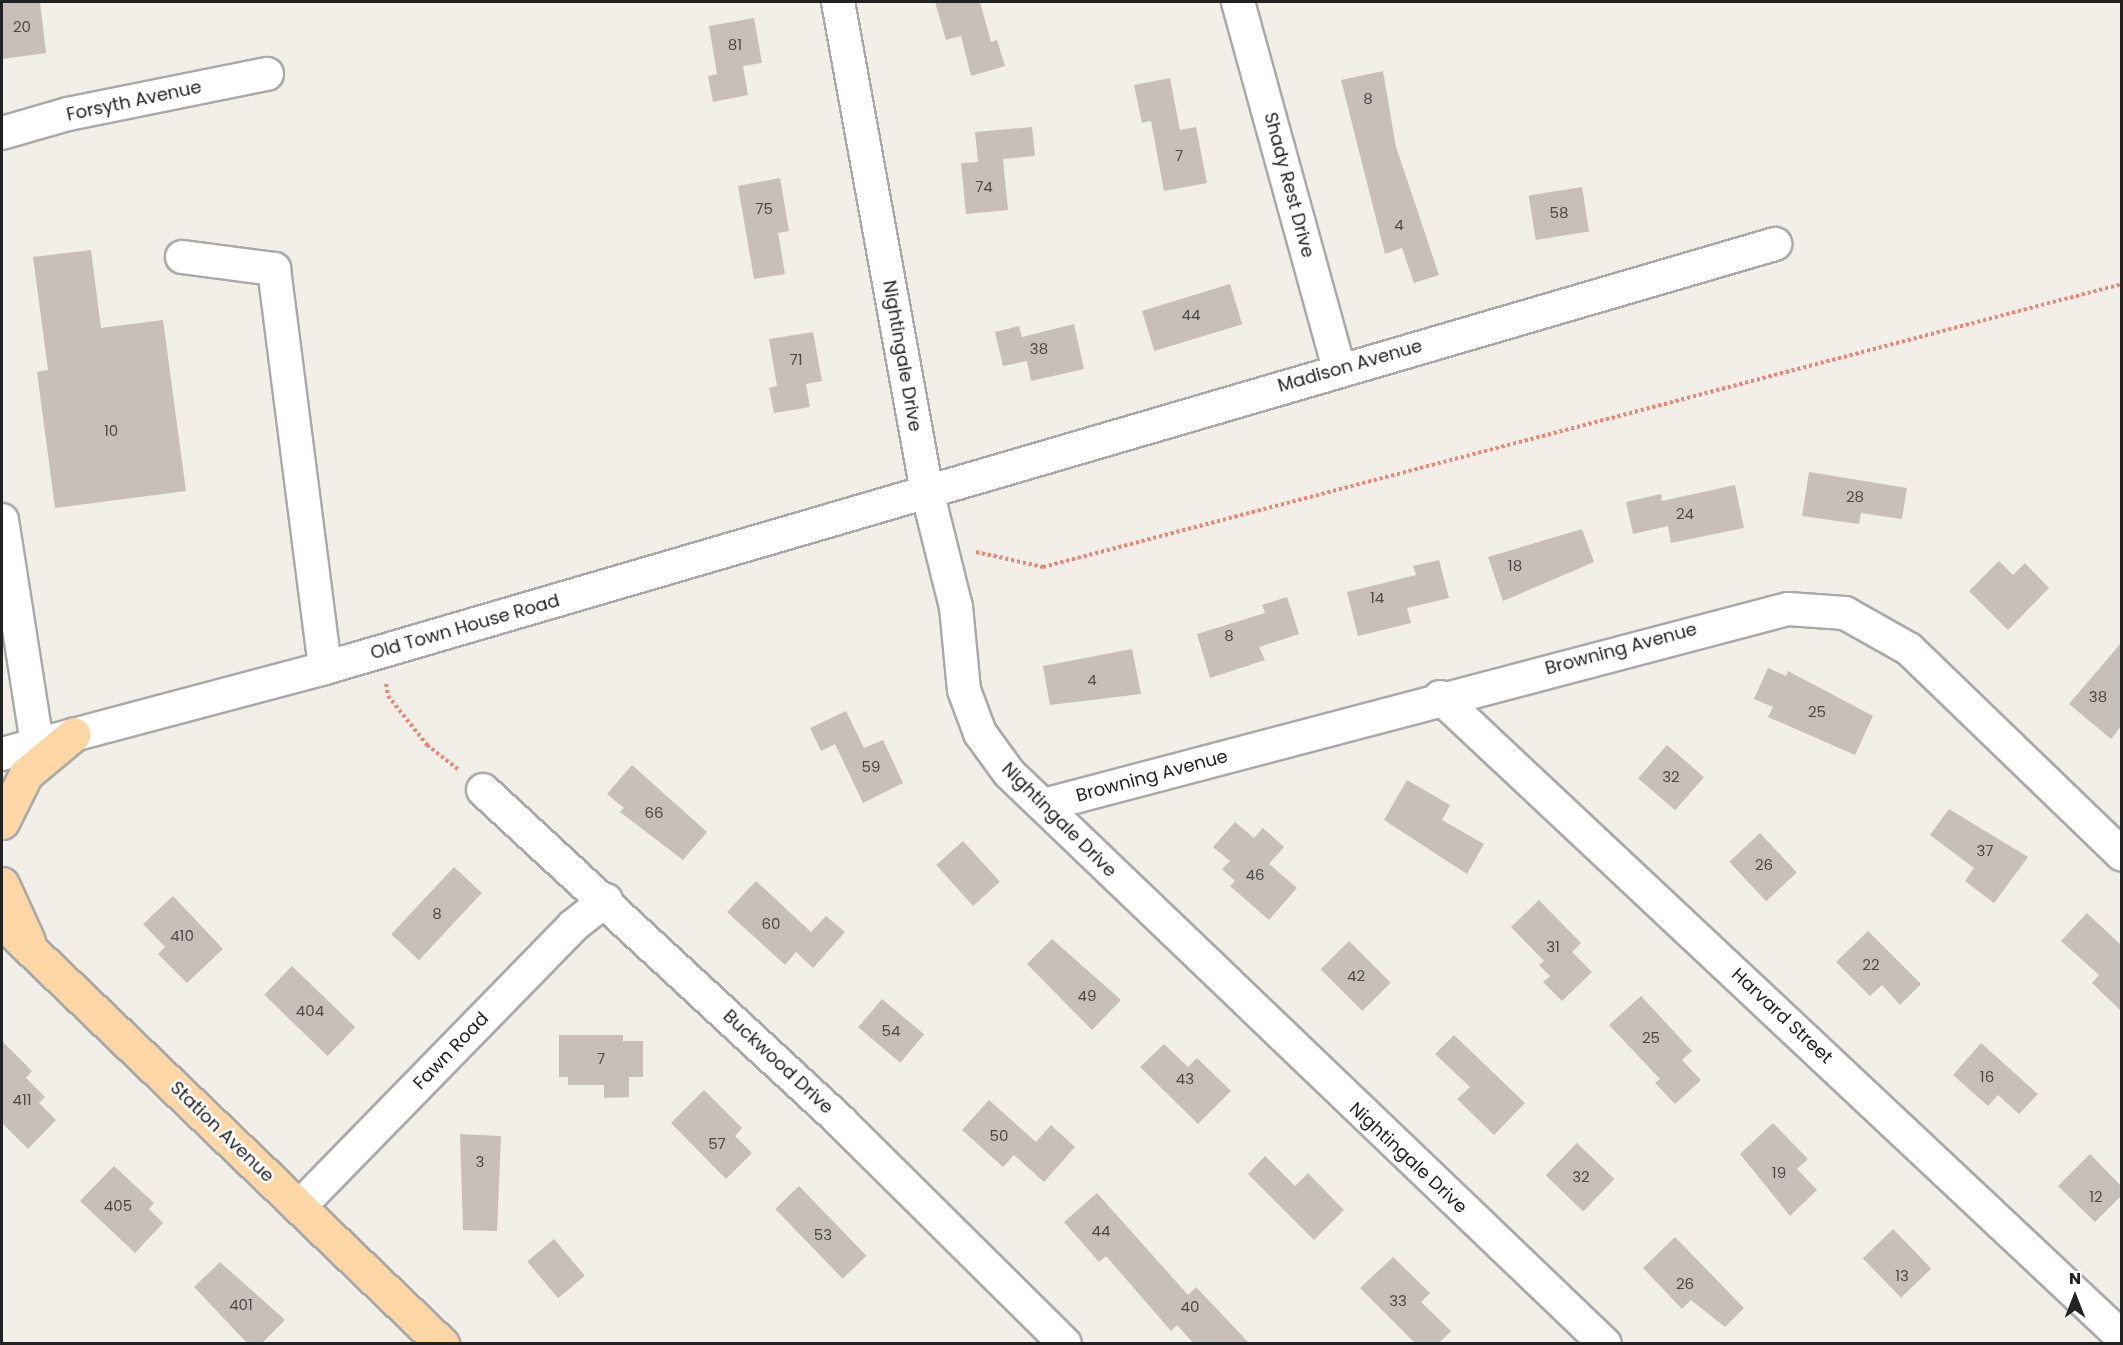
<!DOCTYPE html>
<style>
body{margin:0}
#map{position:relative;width:2123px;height:1345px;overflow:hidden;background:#f2efe9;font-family:Poppins,sans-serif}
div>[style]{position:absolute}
.building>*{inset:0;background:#c7bfb8;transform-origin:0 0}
.path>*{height:4px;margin-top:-2px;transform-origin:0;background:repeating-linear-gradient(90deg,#fa8072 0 3px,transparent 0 6px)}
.roads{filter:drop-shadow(2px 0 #a9a9a9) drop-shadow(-2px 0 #a9a9a9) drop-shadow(0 2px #a9a9a9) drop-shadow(0 -2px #a9a9a9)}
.minor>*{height:32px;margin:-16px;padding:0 16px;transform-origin:16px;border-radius:16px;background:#fff}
.major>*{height:33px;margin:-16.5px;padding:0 16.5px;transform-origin:16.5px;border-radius:16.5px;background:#fcd6a4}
span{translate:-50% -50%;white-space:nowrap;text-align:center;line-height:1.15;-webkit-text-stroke:5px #fff;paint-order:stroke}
.number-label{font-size:15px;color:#4b4948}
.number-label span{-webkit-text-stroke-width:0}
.street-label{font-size:18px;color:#222}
.frame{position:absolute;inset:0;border:3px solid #222;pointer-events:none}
.north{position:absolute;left:2045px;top:1267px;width:60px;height:60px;-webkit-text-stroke:4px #fff;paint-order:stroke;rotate:0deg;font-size:16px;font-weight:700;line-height:24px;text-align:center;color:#222}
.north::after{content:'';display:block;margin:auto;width:21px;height:27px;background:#222;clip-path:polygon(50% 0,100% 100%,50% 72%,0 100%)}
</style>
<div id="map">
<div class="building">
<div style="clip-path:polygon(2px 2px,40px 2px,46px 53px,2px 59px)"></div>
<div style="clip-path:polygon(935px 2px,980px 2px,991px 42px,997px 40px,1005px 66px,971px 76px,961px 36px,946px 40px)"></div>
<div style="clip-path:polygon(754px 18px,762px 63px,743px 66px,748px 95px,713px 102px,708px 76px,717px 74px,709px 26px)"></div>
<div style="clip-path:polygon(1383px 71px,1396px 147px,1439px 275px,1414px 283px,1402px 248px,1385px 254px,1341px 80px)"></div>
<div style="clip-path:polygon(1170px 78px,1180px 130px,1196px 127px,1207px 183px,1164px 191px,1151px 121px,1142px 123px,1134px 85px)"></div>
<div style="clip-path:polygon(1032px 127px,1035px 156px,1003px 159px,1008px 210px,966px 214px,961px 163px,978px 162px,975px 132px)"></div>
<div style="clip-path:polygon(780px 178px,789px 231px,778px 233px,785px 274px,754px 279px,738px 186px)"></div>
<div style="left:1582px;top:187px;width:45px;height:54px;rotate:81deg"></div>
<div style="clip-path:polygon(91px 250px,101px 328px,163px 320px,186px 491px,55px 508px,37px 372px,48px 370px,33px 257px)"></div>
<div style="left:1230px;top:284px;width:42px;height:92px;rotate:73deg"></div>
<div style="clip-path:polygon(1074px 324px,1084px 369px,1031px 381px,1027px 361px,1003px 366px,995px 332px,1019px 326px,1022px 337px)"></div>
<div style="clip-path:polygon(813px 332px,822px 381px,806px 384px,810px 407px,774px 413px,769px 388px,777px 386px,769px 339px)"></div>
<div style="clip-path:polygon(1809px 472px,1907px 488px,1902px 519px,1861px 513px,1859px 524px,1802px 516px)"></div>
<div style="clip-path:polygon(1735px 485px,1744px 528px,1671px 543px,1668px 526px,1633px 534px,1626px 502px,1661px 494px,1662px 501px)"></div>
<div style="clip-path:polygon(1582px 529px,1594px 562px,1503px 601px,1488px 557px)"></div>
<div style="clip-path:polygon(1439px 560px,1449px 598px,1407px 608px,1411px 623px,1358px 636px,1347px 592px,1416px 575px,1413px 566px)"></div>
<div style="clip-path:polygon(1999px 561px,2013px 575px,2025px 563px,2049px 588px,2008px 630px,1969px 591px)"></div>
<div style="clip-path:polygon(1287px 597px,1299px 634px,1259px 647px,1265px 660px,1210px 678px,1197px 634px,1265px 613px,1262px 605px)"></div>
<div style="clip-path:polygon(2121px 643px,2121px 726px,2111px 739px,2069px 704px)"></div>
<div style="clip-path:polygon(1132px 649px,1141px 694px,1050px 705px,1043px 666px)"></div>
<div style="clip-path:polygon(1768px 668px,1786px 676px,1788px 671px,1873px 716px,1855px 755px,1768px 717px,1773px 707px,1754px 699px)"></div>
<div style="clip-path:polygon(846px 711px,864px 748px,883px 740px,903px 783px,863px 803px,835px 744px,821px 751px,810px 728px)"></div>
<div style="left:1667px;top:745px;width:49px;height:44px;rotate:41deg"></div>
<div style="clip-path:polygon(632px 765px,707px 832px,683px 860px,620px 812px,624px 808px,607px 794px)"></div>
<div style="clip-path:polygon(1407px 780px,1450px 805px,1442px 820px,1484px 844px,1467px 874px,1384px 820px)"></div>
<div style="clip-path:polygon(1949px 809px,2028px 857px,1994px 903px,1965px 881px,1974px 868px,1930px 835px)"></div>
<div style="clip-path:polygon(1235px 822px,1254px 838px,1263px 828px,1284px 847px,1269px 864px,1297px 888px,1269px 920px,1230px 886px,1235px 881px,1222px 869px,1230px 861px,1213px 847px)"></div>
<div style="left:1760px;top:833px;width:54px;height:42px;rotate:47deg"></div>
<div style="left:963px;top:841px;width:55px;height:36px;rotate:48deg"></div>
<div style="left:454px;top:867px;width:38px;height:92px;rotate:43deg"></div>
<div style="clip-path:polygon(756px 881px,811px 932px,826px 916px,845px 932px,813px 968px,796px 952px,785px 965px,727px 912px)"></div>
<div style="clip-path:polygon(173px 896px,223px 949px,187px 983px,158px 954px,165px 947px,143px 924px)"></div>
<div style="clip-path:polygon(1539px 900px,1581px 943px,1572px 952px,1592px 972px,1562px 1001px,1543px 982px,1550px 976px,1539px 965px,1544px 961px,1511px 927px)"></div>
<div style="clip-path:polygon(2087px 913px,2121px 945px,2121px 1011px,2092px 983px,2099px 975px,2061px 941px)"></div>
<div style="clip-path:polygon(1868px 931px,1921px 984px,1900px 1005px,1882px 985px,1870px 996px,1836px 962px)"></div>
<div style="clip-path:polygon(1052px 939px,1121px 1000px,1092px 1030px,1027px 964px)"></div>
<div style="left:1349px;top:941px;width:59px;height:40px;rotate:45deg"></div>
<div style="left:292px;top:966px;width:88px;height:40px;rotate:44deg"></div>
<div style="clip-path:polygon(1641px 996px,1692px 1051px,1682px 1060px,1701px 1080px,1675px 1104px,1655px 1083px,1660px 1079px,1609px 1025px)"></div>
<div style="left:882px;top:999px;width:55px;height:37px;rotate:40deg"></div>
<div style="clip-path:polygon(559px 1035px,623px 1035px,623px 1041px,643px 1041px,643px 1077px,629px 1077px,629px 1097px,604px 1098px,604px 1085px,568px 1085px,568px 1077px,559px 1077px)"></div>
<div style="clip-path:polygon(1454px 1035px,1525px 1103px,1494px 1135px,1457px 1099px,1470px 1087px,1435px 1054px)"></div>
<div style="clip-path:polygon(2px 1041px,32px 1071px,26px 1078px,45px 1097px,39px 1103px,56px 1120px,28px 1149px,2px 1123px)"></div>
<div style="clip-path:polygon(1981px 1043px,2038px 1094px,2019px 1114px,1998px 1095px,1988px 1106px,1953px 1075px)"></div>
<div style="clip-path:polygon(1164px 1044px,1188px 1067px,1197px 1058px,1231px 1091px,1198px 1124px,1140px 1067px)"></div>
<div style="clip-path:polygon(704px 1090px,742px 1128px,735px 1136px,752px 1153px,726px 1179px,671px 1123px)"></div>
<div style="clip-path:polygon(989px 1100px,1036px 1142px,1051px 1125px,1075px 1147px,1044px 1182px,1014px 1155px,1003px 1167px,962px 1130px)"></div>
<div style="clip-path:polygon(1773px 1123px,1808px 1159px,1797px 1169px,1817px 1190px,1790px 1216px,1740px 1154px)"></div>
<div style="clip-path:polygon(460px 1134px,501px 1136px,497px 1231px,463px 1230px)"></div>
<div style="left:1577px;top:1143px;width:52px;height:45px;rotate:44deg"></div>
<div style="clip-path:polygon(2090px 1154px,2121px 1186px,2121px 1196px,2095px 1222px,2058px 1186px)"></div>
<div style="clip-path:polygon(1265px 1156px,1295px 1186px,1308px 1173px,1344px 1210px,1314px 1240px,1248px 1174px)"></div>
<div style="clip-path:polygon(114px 1166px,154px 1203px,149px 1209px,163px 1223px,135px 1253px,80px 1201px)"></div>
<div style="left:799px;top:1186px;width:97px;height:33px;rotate:46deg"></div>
<div style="clip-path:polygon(1097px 1193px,1188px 1295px,1196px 1287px,1250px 1344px,1194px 1344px,1177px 1325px,1171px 1331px,1106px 1256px,1099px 1262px,1064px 1222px)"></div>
<div style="left:1893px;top:1229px;width:55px;height:42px;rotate:46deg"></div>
<div style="clip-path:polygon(1675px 1237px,1744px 1308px,1725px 1327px,1691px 1300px,1682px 1309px,1643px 1268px)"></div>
<div style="left:554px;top:1239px;width:48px;height:35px;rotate:50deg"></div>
<div style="clip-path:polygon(1393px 1257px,1430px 1293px,1421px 1302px,1451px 1331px,1438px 1344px,1416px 1344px,1360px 1288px)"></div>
<div style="clip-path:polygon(220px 1262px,285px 1320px,261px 1344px,248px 1344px,194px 1287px)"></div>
</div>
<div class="path">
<div style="left:976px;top:552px;width:69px;rotate:12.6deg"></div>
<div style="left:1043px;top:567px;width:1115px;rotate:-14.7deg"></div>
<div style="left:386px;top:684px;width:12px;rotate:81deg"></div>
<div style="left:388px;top:696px;width:63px;rotate:51.5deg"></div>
<div style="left:427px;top:745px;width:41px;rotate:38deg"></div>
</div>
<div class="roads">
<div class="minor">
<div style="left:838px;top:2px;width:497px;rotate:79.7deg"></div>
<div style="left:927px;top:491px;width:120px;rotate:76deg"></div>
<div style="left:956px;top:607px;width:83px;rotate:84.5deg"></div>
<div style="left:964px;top:690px;width:46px;rotate:69.6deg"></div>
<div style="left:980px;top:733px;width:49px;rotate:54.1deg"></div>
<div style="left:1009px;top:773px;width:825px;rotate:43.77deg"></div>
<div style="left:1238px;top:2px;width:381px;rotate:74.6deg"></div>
<div style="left:2px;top:133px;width:69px;rotate:-16.1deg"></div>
<div style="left:68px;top:114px;width:203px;rotate:-11.4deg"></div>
<div style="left:182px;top:257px;width:93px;rotate:7.4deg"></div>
<div style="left:274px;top:269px;width:402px;rotate:82.7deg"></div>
<div style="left:2px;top:520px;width:227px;rotate:81.1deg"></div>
<div style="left:1440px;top:697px;width:935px;rotate:43.18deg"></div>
<div style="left:2px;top:754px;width:334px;rotate:-14.9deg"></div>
<div style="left:325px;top:668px;width:1511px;rotate:-16.3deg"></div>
<div style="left:483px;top:790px;width:488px;rotate:42.8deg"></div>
<div style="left:841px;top:1122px;width:315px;rotate:44.7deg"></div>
<div style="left:1044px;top:805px;width:769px;rotate:-14.76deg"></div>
<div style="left:1788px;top:609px;width:57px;rotate:4deg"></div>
<div style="left:1845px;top:613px;width:73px;rotate:29.4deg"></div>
<div style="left:1909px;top:649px;width:296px;rotate:44deg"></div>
<div style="left:300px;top:1206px;width:391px;rotate:-45.7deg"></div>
<div style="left:573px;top:926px;width:42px;rotate:-38.2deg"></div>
</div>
<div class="major">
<div style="left:2px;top:822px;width:54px;rotate:-63.4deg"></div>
<div style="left:26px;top:774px;width:62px;rotate:-39.8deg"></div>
<div style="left:2px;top:884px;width:63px;rotate:65.5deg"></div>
<div style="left:2px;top:922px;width:610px;rotate:43.8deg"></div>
</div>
</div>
<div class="number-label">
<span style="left:22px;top:27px">20</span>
<span style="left:735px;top:45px">81</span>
<span style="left:1368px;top:99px">8</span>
<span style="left:1179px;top:156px">7</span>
<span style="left:984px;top:187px">74</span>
<span style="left:764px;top:209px">75</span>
<span style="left:1559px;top:213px">58</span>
<span style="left:1399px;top:225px">4</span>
<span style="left:1191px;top:315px">44</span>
<span style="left:1039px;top:349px">38</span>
<span style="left:796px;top:360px">71</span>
<span style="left:111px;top:431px">10</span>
<span style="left:1855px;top:497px">28</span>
<span style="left:1685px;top:514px">24</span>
<span style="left:1515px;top:566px">18</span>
<span style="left:1377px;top:598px">14</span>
<span style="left:1229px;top:636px">8</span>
<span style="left:1092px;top:680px">4</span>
<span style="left:2098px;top:697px">38</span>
<span style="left:1817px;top:712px">25</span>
<span style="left:871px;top:767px">59</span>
<span style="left:1671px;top:777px">32</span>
<span style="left:654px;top:813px">66</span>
<span style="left:1985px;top:851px">37</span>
<span style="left:1764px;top:865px">26</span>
<span style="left:1255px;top:875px">46</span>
<span style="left:437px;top:914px">8</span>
<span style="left:771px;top:924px">60</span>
<span style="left:182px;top:936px">410</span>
<span style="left:1553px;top:947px">31</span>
<span style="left:1871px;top:965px">22</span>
<span style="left:1356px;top:976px">42</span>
<span style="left:1087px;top:996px">49</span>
<span style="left:310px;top:1011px">404</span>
<span style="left:891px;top:1031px">54</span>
<span style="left:1651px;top:1038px">25</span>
<span style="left:601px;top:1059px">7</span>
<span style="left:1987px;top:1077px">16</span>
<span style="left:1185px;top:1079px">43</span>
<span style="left:22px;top:1100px">411</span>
<span style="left:999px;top:1136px">50</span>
<span style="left:717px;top:1144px">57</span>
<span style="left:480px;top:1162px">3</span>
<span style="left:1779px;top:1173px">19</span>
<span style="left:1581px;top:1177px">32</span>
<span style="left:2096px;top:1197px">12</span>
<span style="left:118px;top:1206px">405</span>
<span style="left:1101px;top:1231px">44</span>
<span style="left:823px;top:1235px">53</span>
<span style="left:1902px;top:1276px">13</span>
<span style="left:1685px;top:1284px">26</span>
<span style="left:1398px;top:1301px">33</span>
<span style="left:241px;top:1305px">401</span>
<span style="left:1190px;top:1307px">40</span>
</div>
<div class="street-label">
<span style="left:134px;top:101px;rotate:-12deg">Forsyth Avenue</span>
<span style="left:1289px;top:185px;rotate:75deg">Shady Rest Drive</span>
<span style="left:902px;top:356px;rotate:80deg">Nightingale Drive</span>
<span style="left:1350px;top:366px;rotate:-16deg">Madison Avenue</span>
<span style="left:465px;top:627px;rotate:-16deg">Old Town House Road</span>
<span style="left:1621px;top:649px;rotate:-15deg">Browning Avenue</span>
<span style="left:1152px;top:776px;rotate:-15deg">Browning Avenue</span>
<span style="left:1059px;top:820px;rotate:45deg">Nightingale Drive</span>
<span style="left:1782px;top:1016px;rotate:43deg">Harvard Street</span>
<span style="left:451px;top:1051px;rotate:-46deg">Fawn Road</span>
<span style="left:778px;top:1062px;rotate:43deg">Buckwood Drive</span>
<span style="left:222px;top:1132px;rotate:44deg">Station Avenue</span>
<span style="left:1408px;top:1158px;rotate:43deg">Nightingale Drive</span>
</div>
<div class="frame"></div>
<div class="north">N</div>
</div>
